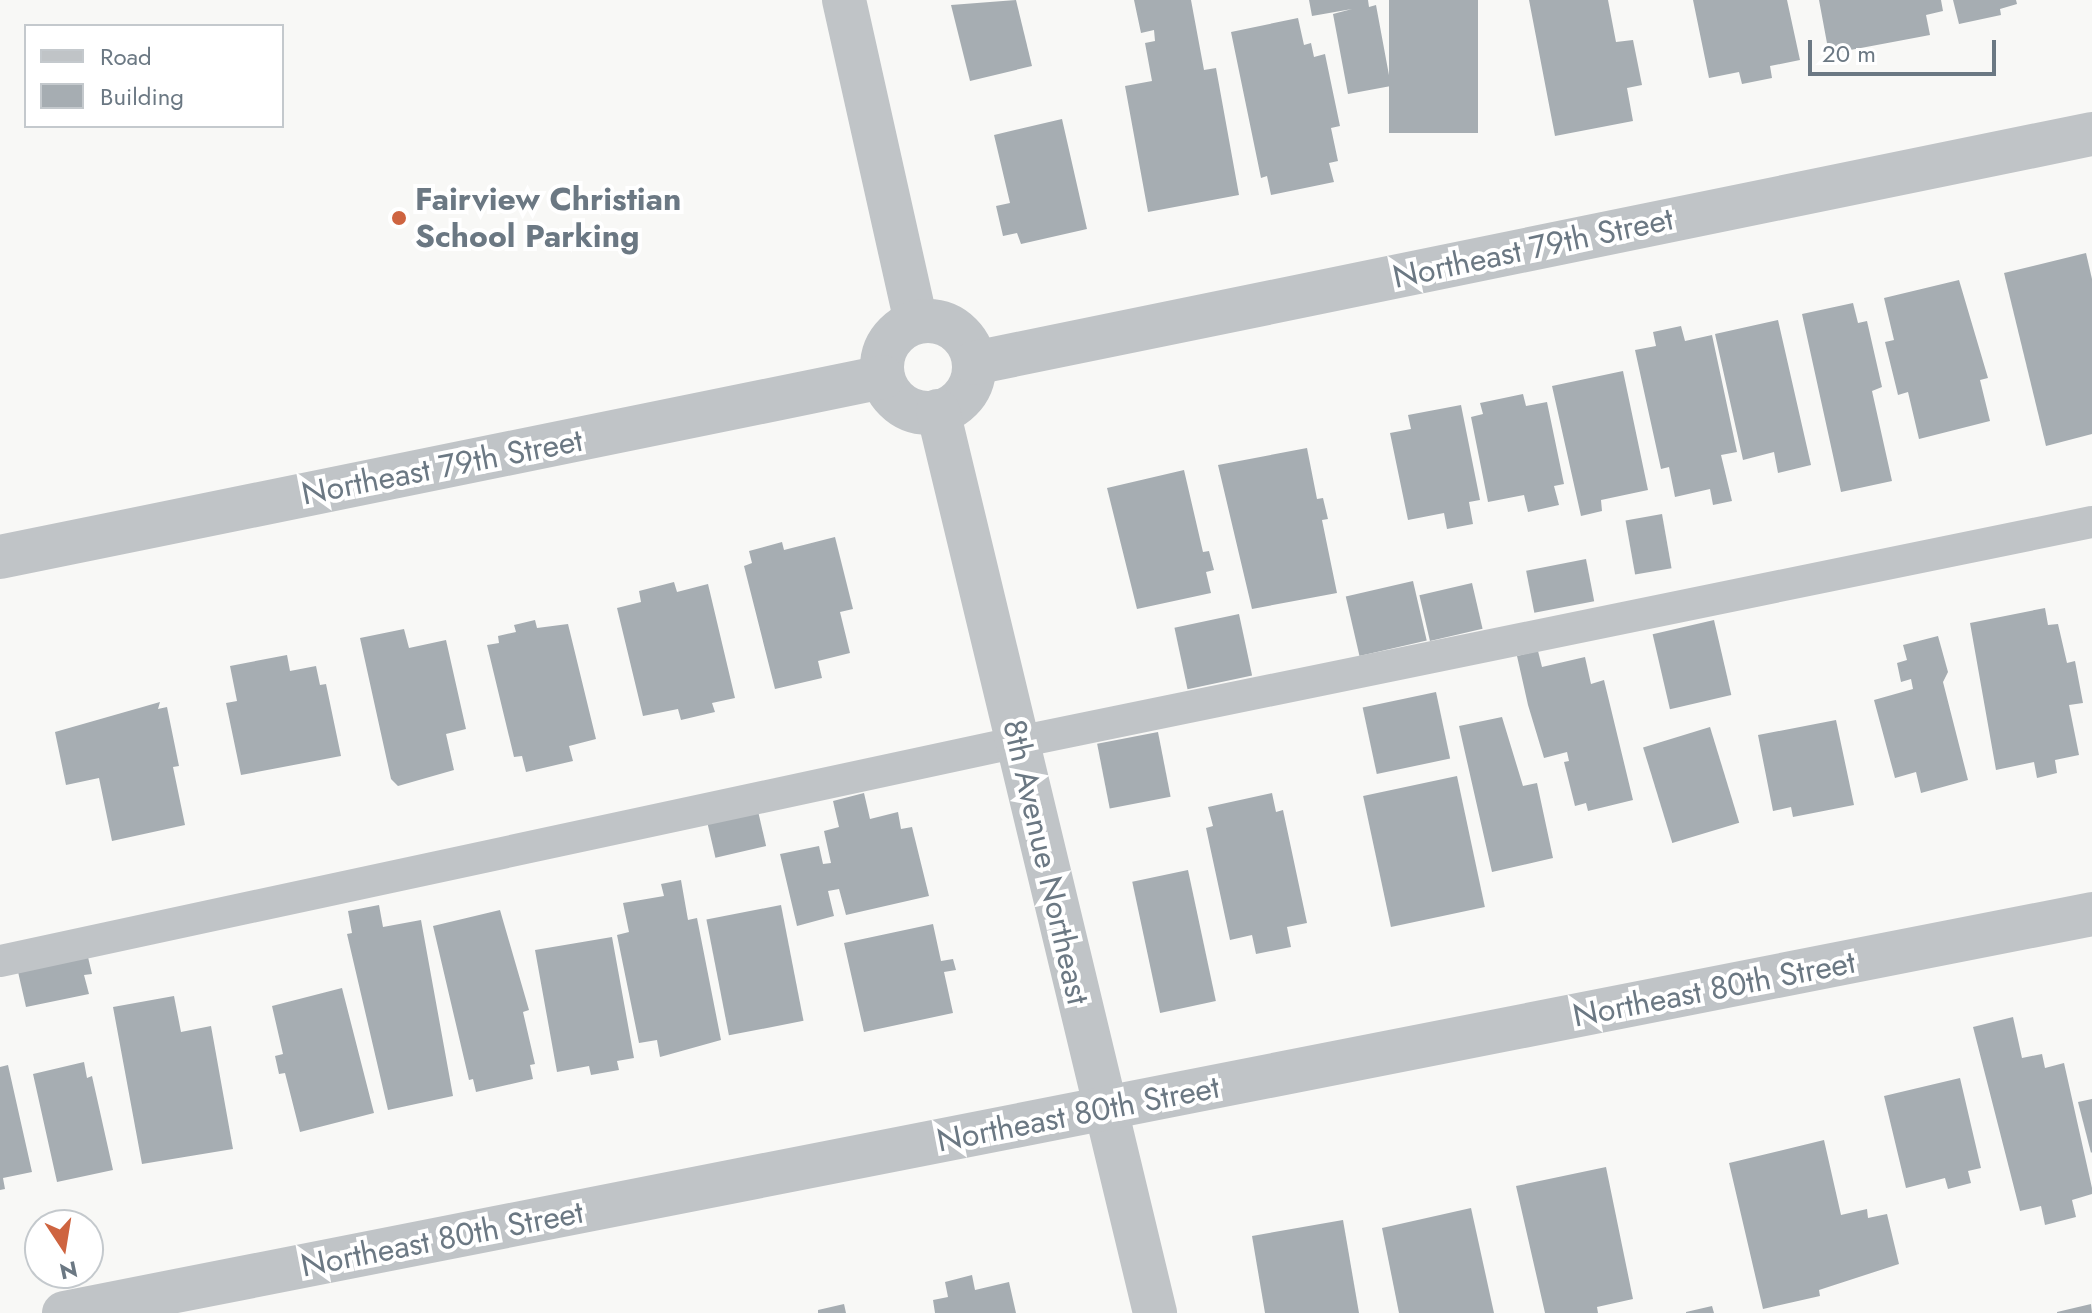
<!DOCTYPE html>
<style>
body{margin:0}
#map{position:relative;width:2092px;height:1313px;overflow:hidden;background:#f8f8f6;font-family:Jost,sans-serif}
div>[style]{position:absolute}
.building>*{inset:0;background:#a6adb2;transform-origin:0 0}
.service>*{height:32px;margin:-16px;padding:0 16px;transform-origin:16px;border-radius:16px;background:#c0c4c7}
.minor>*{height:44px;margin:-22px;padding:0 22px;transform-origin:22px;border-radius:22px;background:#c0c4c7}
.minor>.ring{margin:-22px;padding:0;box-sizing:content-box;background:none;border:44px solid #c0c4c7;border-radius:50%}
.tertiary>*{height:44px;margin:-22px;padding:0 22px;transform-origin:22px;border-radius:22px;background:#c0c4c7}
.dots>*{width:22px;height:22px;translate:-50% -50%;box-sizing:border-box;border:4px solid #fff;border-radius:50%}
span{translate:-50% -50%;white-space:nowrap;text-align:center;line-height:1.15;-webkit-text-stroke:8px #fff;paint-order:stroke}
.poi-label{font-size:32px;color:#6b7883;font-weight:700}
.left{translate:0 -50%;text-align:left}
.street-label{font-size:32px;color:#6b7883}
.legend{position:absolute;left:24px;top:24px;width:260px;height:104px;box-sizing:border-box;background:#fff;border:2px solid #c4c9cd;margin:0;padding:10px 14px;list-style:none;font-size:24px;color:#6b7883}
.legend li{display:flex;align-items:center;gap:16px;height:40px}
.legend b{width:40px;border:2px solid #c4c9cd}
.north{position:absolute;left:24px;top:1209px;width:80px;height:80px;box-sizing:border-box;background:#fff;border:2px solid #c4c9cd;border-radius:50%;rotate:168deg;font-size:22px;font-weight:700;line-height:32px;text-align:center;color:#6b7883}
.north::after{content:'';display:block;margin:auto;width:28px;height:36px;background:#ce6440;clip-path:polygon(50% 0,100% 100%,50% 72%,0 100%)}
.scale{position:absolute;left:1808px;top:40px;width:188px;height:36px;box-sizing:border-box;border:4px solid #6b7883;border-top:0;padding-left:10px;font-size:24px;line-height:28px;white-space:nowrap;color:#6b7883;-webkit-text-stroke:6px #fff;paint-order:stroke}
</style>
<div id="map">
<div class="building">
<div style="clip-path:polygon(1016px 0,1032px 66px,970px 81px,951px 5px)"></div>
<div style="clip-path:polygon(1134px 0,1191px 0,1204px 70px,1216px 68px,1239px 195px,1148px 212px,1125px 86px,1152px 81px,1145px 43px,1155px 41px,1154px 30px,1141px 33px)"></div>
<div style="clip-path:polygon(1309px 0,1368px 0,1369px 7px,1376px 5px,1391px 86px,1348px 94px,1333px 14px,1352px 9px,1312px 16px)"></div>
<div style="left:1389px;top:0;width:89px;height:133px"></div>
<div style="clip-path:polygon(1529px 0,1608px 0,1616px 42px,1633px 40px,1642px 85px,1627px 88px,1633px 121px,1555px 136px)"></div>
<div style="clip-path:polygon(1693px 0,1787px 0,1800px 60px,1770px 66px,1772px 78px,1742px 84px,1739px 72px,1709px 78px)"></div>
<div style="clip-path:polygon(1819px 0,1941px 0,1943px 11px,1926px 15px,1930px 35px,1829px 54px)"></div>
<div style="clip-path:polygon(1953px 0,2016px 0,2017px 4px,2000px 9px,2001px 15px,1959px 24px)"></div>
<div style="clip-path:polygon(1298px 18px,1304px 45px,1311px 43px,1314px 57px,1325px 54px,1340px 126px,1331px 128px,1338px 161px,1329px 163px,1334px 182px,1271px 195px,1267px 176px,1261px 178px,1231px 32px)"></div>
<div style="clip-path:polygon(1062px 119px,1087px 229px,1021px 244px,1017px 233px,1003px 236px,996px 206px,1010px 203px,994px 135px)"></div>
<div style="clip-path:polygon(2086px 253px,2092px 279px,2092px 434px,2046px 446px,2004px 273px)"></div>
<div style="clip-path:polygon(1959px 280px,1988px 378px,1980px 380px,1990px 421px,1919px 439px,1908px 392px,1898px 395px,1885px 342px,1894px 340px,1884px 298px)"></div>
<div style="clip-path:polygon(1853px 303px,1858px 323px,1867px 321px,1882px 387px,1872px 391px,1892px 481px,1841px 492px,1802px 314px)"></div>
<div style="clip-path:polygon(1778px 320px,1811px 465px,1778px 473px,1774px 452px,1743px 460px,1715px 334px)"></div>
<div style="clip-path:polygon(1681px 326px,1685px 341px,1712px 335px,1737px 452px,1721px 455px,1732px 501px,1713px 505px,1710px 489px,1675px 497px,1669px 467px,1661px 469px,1635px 350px,1656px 346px,1653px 332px)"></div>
<div style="clip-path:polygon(1623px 371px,1648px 490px,1601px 500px,1602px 511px,1581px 516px,1552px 386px)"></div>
<div style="clip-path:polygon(1523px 394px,1526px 406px,1547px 402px,1564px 484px,1554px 486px,1559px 505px,1528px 512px,1524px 495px,1488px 502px,1471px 417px,1483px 414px,1480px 403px)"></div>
<div style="clip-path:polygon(1461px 405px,1480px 500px,1469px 502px,1473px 524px,1447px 529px,1444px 513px,1408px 520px,1390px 433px,1411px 429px,1408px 415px)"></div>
<div style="clip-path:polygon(1307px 448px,1317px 499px,1323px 498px,1328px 519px,1322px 520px,1337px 593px,1252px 609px,1218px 465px)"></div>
<div style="clip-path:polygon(1184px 470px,1203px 552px,1209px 551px,1214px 570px,1206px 572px,1211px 593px,1137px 609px,1107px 488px)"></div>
<div style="left:1662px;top:514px;width:55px;height:37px;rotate:80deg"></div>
<div style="clip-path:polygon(835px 537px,853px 609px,840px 612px,850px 653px,818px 661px,822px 678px,775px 689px,744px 566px,752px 563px,749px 551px,782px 542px,784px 550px)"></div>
<div style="left:1586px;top:559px;width:43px;height:61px;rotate:79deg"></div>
<div style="left:1413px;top:581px;width:61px;height:69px;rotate:77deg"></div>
<div style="clip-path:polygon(674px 582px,677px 592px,708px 584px,735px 698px,712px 703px,715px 712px,681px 720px,678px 709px,643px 716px,617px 608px,641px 602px,639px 591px)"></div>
<div style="left:1472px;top:583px;width:47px;height:54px;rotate:77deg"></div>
<div style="clip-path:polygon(2045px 608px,2048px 625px,2058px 624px,2067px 663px,2075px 661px,2083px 703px,2069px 705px,2079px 755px,2055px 760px,2057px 773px,2037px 778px,2034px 762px,1996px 770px,1970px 623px)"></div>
<div style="left:1239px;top:614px;width:63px;height:66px;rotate:78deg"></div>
<div style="clip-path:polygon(535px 620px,537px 628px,568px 624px,596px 739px,569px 746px,573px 761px,526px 772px,522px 756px,514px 757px,487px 645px,499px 643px,498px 636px,516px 632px,514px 625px)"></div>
<div style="left:1714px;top:620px;width:77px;height:63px;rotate:77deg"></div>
<div style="clip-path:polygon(404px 629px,409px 648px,446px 640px,466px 729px,446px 734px,454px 770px,398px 786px,391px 779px,360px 638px)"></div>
<div style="clip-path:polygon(1938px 636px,1948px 672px,1943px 682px,1968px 780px,1921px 793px,1916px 772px,1895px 778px,1874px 700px,1913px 689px,1911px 679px,1901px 682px,1897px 663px,1907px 660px,1903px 645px)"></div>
<div style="clip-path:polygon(1538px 651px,1542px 667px,1585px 657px,1591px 684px,1604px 680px,1633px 800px,1588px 811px,1586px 803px,1575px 806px,1564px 762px,1569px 761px,1567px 752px,1544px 758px,1528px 705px,1517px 656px)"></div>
<div style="clip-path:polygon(287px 655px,290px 671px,316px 666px,320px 685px,326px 684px,341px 756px,241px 775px,226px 703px,237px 701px,230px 666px)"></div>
<div style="left:1436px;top:692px;width:68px;height:75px;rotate:78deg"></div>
<div style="clip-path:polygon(160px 702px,158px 709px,167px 707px,179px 766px,173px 767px,185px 825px,112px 841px,99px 778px,66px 785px,55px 732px)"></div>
<div style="clip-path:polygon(1502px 717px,1523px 786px,1537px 783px,1553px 858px,1492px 872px,1459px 726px)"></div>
<div style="clip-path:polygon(1836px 720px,1854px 805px,1793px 817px,1791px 807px,1773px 811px,1758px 735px)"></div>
<div style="left:1710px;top:727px;width:100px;height:70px;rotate:73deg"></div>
<div style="left:1158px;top:732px;width:66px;height:62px;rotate:79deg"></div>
<div style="left:1457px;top:776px;width:134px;height:96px;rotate:78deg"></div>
<div style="clip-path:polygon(864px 793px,870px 819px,898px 812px,901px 829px,912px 827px,929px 896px,846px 915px,839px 889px,828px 891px,834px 916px,797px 926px,780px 854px,819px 846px,823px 864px,831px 863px,824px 831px,839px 827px,833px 801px)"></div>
<div style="clip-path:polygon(1272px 793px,1276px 812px,1283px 810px,1307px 923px,1287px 927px,1291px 947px,1256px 954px,1252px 935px,1230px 940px,1206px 828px,1213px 826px,1208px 807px)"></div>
<div style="left:758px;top:811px;width:36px;height:52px;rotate:77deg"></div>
<div style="left:1188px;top:870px;width:134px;height:57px;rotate:78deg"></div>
<div style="clip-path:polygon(681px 880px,688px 920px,697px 918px,721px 1040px,660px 1057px,657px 1040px,639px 1043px,617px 935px,629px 932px,623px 903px,664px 896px,661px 884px)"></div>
<div style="clip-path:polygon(379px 905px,383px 927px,421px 920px,453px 1096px,388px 1110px,347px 934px,352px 933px,348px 911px)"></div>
<div style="left:781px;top:905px;width:118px;height:76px;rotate:79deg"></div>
<div style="clip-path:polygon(500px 910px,529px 1010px,523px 1012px,535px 1064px,530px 1065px,533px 1079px,476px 1092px,473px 1079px,469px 1080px,433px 926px)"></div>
<div style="clip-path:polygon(933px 924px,941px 961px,953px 959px,956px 970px,944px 972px,953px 1013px,864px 1032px,844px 943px)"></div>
<div style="clip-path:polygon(612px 937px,634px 1058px,617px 1061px,619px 1070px,591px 1075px,589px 1066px,557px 1072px,535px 950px)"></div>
<div style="clip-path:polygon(88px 957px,92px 974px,84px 975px,89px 994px,26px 1007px,16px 963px)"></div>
<div style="clip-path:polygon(342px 988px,374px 1113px,300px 1132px,285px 1073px,279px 1074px,275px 1056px,283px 1054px,272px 1006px)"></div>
<div style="clip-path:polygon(174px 996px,181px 1032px,211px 1026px,233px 1149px,142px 1164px,113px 1007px)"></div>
<div style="clip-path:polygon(2013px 1017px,2022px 1058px,2042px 1054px,2045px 1068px,2064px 1063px,2092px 1188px,2092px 1194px,2072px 1200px,2076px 1217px,2045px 1225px,2041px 1206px,2020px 1211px,1973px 1027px)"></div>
<div style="clip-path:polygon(84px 1062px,87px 1078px,92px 1076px,113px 1170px,57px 1182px,33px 1074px)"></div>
<div style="clip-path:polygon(8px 1065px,32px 1172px,3px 1178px,5px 1189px,0 1190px,0 1067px)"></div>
<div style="clip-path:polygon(1960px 1078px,1981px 1168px,1968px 1171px,1971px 1183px,1948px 1189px,1945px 1178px,1906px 1188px,1884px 1096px)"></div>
<div style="clip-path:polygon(2092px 1099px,2092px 1152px,2091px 1153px,2078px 1102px)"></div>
<div style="clip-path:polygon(1824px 1140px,1841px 1215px,1867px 1209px,1868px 1218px,1887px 1214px,1899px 1264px,1819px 1290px,1820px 1296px,1763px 1309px,1729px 1163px)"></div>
<div style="clip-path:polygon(1606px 1167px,1633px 1299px,1597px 1307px,1598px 1313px,1545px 1313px,1516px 1186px)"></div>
<div style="clip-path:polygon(1471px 1208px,1494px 1313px,1399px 1313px,1382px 1228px)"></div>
<div style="clip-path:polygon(1343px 1220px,1359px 1313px,1265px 1313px,1252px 1236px)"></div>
<div style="clip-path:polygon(972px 1275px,975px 1290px,1009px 1282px,1016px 1313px,935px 1313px,933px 1300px,948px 1297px,945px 1282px)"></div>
<div style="clip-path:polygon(844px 1304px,846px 1313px,818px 1313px,818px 1310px)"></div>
<div style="clip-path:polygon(2091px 1304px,2092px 1313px,2057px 1313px,2057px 1312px)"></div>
<div style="clip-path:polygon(1712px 1306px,1714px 1313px,1686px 1313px,1686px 1312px)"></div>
</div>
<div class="service">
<div style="left:0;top:961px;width:1041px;rotate:-12.14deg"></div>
<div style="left:1018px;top:742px;width:1096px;rotate:-11.58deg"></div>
</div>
<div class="minor">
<div style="left:844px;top:0;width:330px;rotate:77.4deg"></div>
<div class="ring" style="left:882px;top:321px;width:48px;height:48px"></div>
<div style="left:974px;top:363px;width:1141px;rotate:-11.58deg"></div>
<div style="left:938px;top:411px;width:928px;rotate:76.47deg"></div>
<div style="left:0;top:557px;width:901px;rotate:-11.52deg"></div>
</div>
<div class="tertiary">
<div style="left:64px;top:1313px;width:2067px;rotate:-11.13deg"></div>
</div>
<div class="dots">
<div style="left:399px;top:218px;background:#ce6440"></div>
</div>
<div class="poi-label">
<span class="left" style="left:415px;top:218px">Fairview Christian<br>School Parking</span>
</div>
<div class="street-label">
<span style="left:1533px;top:248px;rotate:-12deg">Northeast 79th Street</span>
<span style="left:442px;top:467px;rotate:-11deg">Northeast 79th Street</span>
<span style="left:1046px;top:862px;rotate:77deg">8th Avenue Northeast</span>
<span style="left:1714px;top:989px;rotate:-11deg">Northeast 80th Street</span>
<span style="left:1078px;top:1114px;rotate:-11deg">Northeast 80th Street</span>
<span style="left:442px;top:1239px;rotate:-11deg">Northeast 80th Street</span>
</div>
<ul class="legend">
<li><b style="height:10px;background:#c0c4c7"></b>Road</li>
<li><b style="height:22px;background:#a6adb2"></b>Building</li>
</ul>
<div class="north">N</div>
<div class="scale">20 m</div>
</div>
